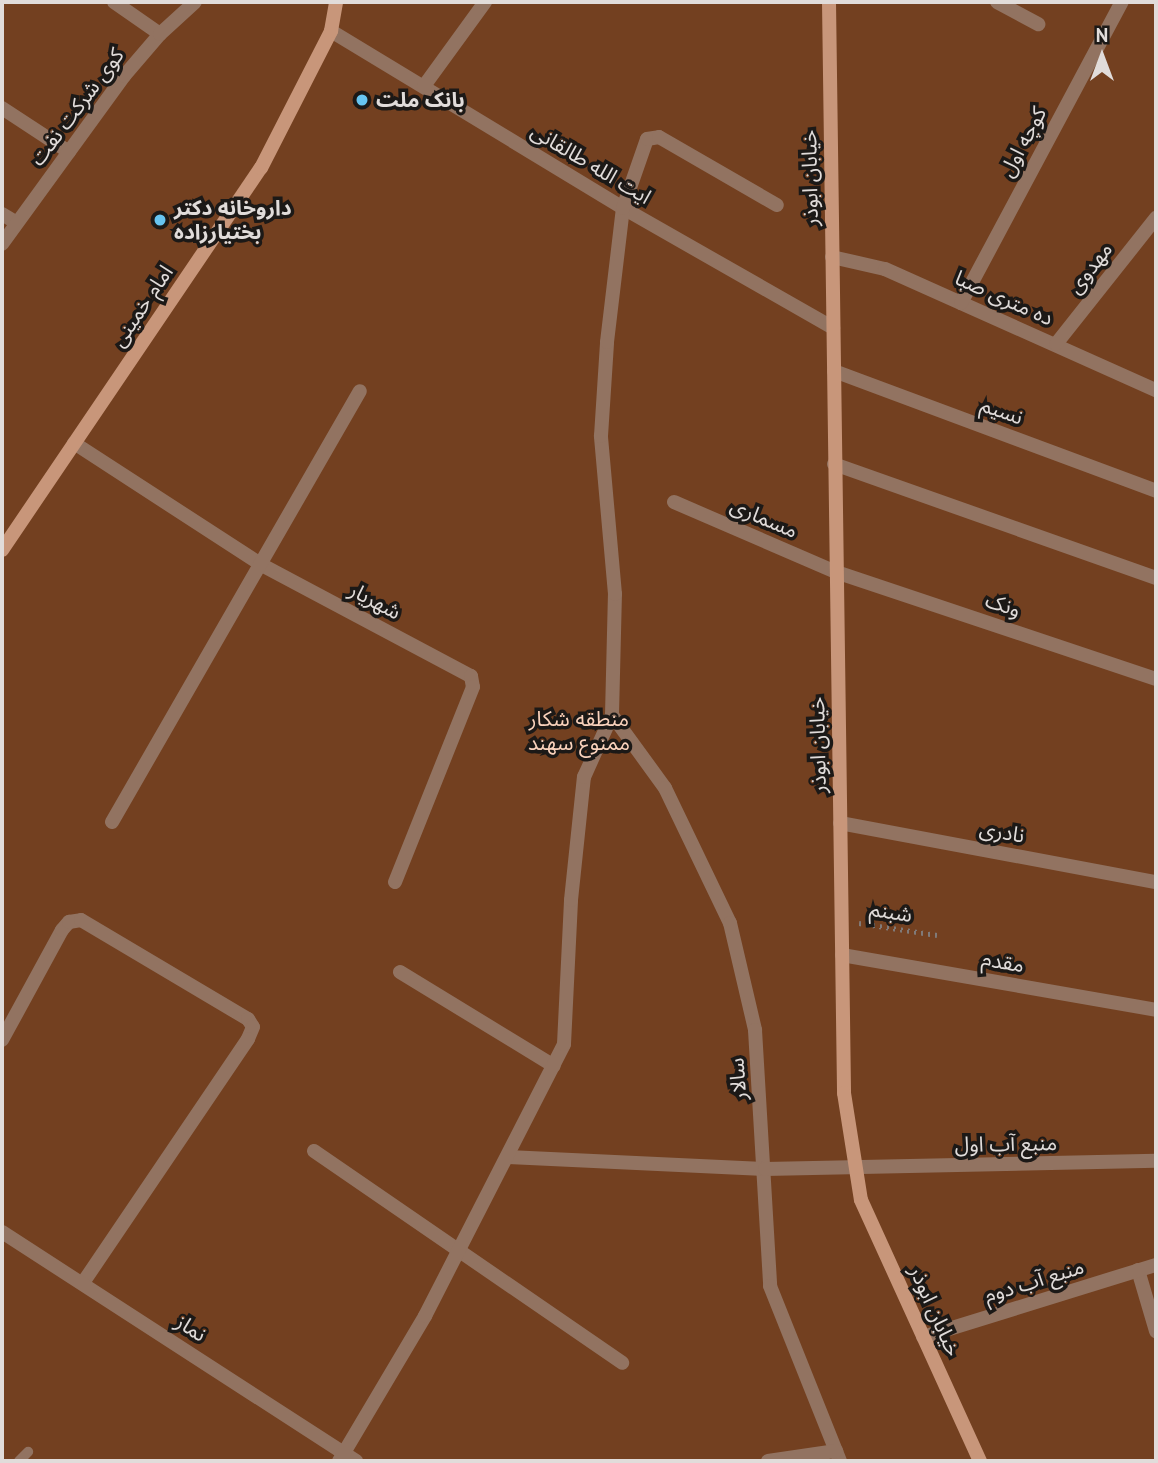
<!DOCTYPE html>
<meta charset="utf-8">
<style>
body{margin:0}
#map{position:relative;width:1158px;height:1463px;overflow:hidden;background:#37302d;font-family:"PT Sans","Noto Sans Arabic",sans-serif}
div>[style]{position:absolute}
.green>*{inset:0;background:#734020;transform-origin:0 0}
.path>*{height:4.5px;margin-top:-2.25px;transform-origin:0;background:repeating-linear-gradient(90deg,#807a78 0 2px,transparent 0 7px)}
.lane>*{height:10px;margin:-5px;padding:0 5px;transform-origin:5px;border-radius:5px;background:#927361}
.street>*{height:14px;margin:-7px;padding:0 7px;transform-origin:7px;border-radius:7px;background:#927361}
.secondary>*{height:14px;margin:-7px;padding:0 7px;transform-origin:7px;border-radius:7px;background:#c8967a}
.dots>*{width:19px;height:19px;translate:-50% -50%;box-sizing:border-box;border:4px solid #1c1917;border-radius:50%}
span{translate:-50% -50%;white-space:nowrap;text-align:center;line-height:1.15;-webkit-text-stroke:7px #1c1917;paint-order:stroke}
.poi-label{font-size:21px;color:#e1dcda;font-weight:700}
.left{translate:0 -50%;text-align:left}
.street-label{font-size:21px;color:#e1dcda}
.park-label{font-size:21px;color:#fad2bc}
.frame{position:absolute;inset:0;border:4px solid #e1dcda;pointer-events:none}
.north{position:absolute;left:1067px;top:21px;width:70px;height:70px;-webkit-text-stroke:5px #1c1917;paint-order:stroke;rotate:0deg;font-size:19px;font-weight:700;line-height:28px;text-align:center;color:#e1dcda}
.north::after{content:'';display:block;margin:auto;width:24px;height:32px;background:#e1dcda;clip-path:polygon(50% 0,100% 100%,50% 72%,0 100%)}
</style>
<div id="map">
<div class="green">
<div style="left:2px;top:2px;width:1154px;height:1459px"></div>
</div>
<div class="path">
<div style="left:859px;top:923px;width:79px;rotate:8.7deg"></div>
</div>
<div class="lane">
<div style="left:19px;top:1461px;width:13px;rotate:-45deg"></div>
</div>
<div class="street">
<div style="left:114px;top:2px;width:56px;rotate:34.8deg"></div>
<div style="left:997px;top:2px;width:47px;rotate:28.2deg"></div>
<div style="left:331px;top:31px;width:341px;rotate:31.2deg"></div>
<div style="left:623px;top:208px;width:242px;rotate:29.7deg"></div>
<div style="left:424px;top:86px;width:104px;rotate:-54deg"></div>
<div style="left:2px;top:108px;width:80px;rotate:33.3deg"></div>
<div style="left:2px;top:214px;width:17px;rotate:31deg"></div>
<div style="left:2px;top:244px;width:208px;rotate:-54deg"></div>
<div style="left:124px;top:76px;width:55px;rotate:-49.4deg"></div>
<div style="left:160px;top:34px;width:47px;rotate:-42.4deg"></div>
<div style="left:832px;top:257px;width:54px;rotate:12.8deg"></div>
<div style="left:885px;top:269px;width:297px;rotate:24.1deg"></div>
<div style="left:961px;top:303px;width:341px;rotate:-61.9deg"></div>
<div style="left:1056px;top:344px;width:161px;rotate:-51.6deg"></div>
<div style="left:834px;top:371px;width:344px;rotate:20.4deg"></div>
<div style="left:74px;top:443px;width:222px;rotate:33deg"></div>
<div style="left:260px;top:564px;width:239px;rotate:28deg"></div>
<div style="left:471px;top:676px;width:11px;rotate:80deg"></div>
<div style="left:473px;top:687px;width:210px;rotate:111.8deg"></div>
<div style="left:834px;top:464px;width:342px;rotate:19.5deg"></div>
<div style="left:674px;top:502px;width:176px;rotate:23.4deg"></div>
<div style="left:836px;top:572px;width:337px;rotate:18.5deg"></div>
<div style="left:612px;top:715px;width:90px;rotate:54deg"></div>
<div style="left:665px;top:788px;width:150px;rotate:64.3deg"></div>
<div style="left:730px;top:923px;width:110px;rotate:76.8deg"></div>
<div style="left:755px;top:1030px;width:256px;rotate:86.6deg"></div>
<div style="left:770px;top:1286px;width:188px;rotate:68.2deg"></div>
<div style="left:112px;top:822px;width:497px;rotate:-60.1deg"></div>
<div style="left:840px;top:823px;width:321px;rotate:10.6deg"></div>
<div style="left:842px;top:955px;width:319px;rotate:9.9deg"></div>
<div style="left:400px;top:972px;width:180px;rotate:31.4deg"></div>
<div style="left:2px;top:1040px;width:125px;rotate:-61.4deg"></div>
<div style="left:62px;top:930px;width:11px;rotate:-49deg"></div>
<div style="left:69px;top:922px;width:12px;rotate:-9deg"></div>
<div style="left:81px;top:920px;width:194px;rotate:30.7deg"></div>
<div style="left:248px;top:1019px;width:9px;rotate:58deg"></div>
<div style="left:253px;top:1027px;width:13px;rotate:113deg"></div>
<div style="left:248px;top:1039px;width:295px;rotate:124.1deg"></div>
<div style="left:314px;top:1151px;width:374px;rotate:34.5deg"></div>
<div style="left:508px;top:1157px;width:257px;rotate:2.7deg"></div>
<div style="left:765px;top:1169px;width:391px;rotate:-1.2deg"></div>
<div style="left:2px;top:1232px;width:422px;rotate:32.9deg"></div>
<div style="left:1138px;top:1270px;width:64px;rotate:73.6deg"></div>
<div style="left:923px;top:1337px;width:244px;rotate:-17.2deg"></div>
<div style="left:339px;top:1461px;width:169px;rotate:-59.3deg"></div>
<div style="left:425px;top:1316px;width:305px;rotate:-62.9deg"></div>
<div style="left:564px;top:1044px;width:144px;rotate:-87.2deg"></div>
<div style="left:571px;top:900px;width:124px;rotate:-84deg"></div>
<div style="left:584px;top:777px;width:68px;rotate:-65.7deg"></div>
<div style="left:612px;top:715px;width:121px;rotate:-88.6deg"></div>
<div style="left:615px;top:594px;width:159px;rotate:-95.1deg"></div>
<div style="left:601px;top:436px;width:94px;rotate:-86.3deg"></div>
<div style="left:607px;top:342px;width:135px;rotate:-83.2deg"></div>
<div style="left:623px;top:208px;width:73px;rotate:-70.8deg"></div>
<div style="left:647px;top:139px;width:12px;rotate:-9deg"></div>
<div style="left:659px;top:137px;width:136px;rotate:30deg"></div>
<div style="left:768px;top:1461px;width:69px;rotate:-8.4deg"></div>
</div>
<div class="secondary">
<div style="left:829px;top:2px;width:1091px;rotate:89.21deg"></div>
<div style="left:844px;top:1093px;width:108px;rotate:81deg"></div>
<div style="left:861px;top:1200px;width:287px;rotate:65.5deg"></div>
<div style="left:2px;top:550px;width:462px;rotate:-55.9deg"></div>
<div style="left:261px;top:168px;width:154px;rotate:-62.9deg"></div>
<div style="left:331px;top:31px;width:29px;rotate:-80deg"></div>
</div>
<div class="dots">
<div style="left:362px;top:100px;background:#67c4f0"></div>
<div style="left:160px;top:220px;background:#67c4f0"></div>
</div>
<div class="poi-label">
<span class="left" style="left:376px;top:100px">بانک ملت</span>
<span class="left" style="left:174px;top:220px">داروخانه دکتر<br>بختیارزاده</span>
</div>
<div class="street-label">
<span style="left:77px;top:107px;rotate:-53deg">کوی شرکت نفت</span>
<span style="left:1023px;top:142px;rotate:-62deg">کوچه اول</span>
<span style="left:591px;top:164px;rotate:31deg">ایت الله طالقانی</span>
<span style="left:810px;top:178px;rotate:-91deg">خیابان ابوذر</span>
<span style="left:1090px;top:268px;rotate:-52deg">مهدوی</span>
<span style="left:1004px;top:298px;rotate:24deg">ده متری صبا</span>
<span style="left:142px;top:306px;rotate:-56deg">امام خمینی</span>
<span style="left:1002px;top:411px;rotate:20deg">نسیم</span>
<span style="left:764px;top:518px;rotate:23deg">مسماری</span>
<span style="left:375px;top:601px;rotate:28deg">شهریار</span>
<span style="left:1003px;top:605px;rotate:18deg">ونک</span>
<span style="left:818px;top:745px;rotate:-91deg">خیابان ابوذر</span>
<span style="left:1002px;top:832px;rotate:10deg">نادری</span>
<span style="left:891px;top:912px;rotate:9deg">شبنم</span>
<span style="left:1003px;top:962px;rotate:10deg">مقدم</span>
<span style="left:738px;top:1079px;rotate:-94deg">سالار</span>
<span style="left:1006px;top:1144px;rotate:-1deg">منبع آب اول</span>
<span style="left:1034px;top:1281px;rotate:-17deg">منبع آب دوم</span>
<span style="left:935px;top:1311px;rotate:66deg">خیابان ابوذر</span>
<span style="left:191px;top:1328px;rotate:33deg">نماز</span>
</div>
<div class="park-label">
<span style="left:579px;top:731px">منطقه شکار<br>ممنوع سهند</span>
</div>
<div class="frame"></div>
<div class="north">N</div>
</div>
